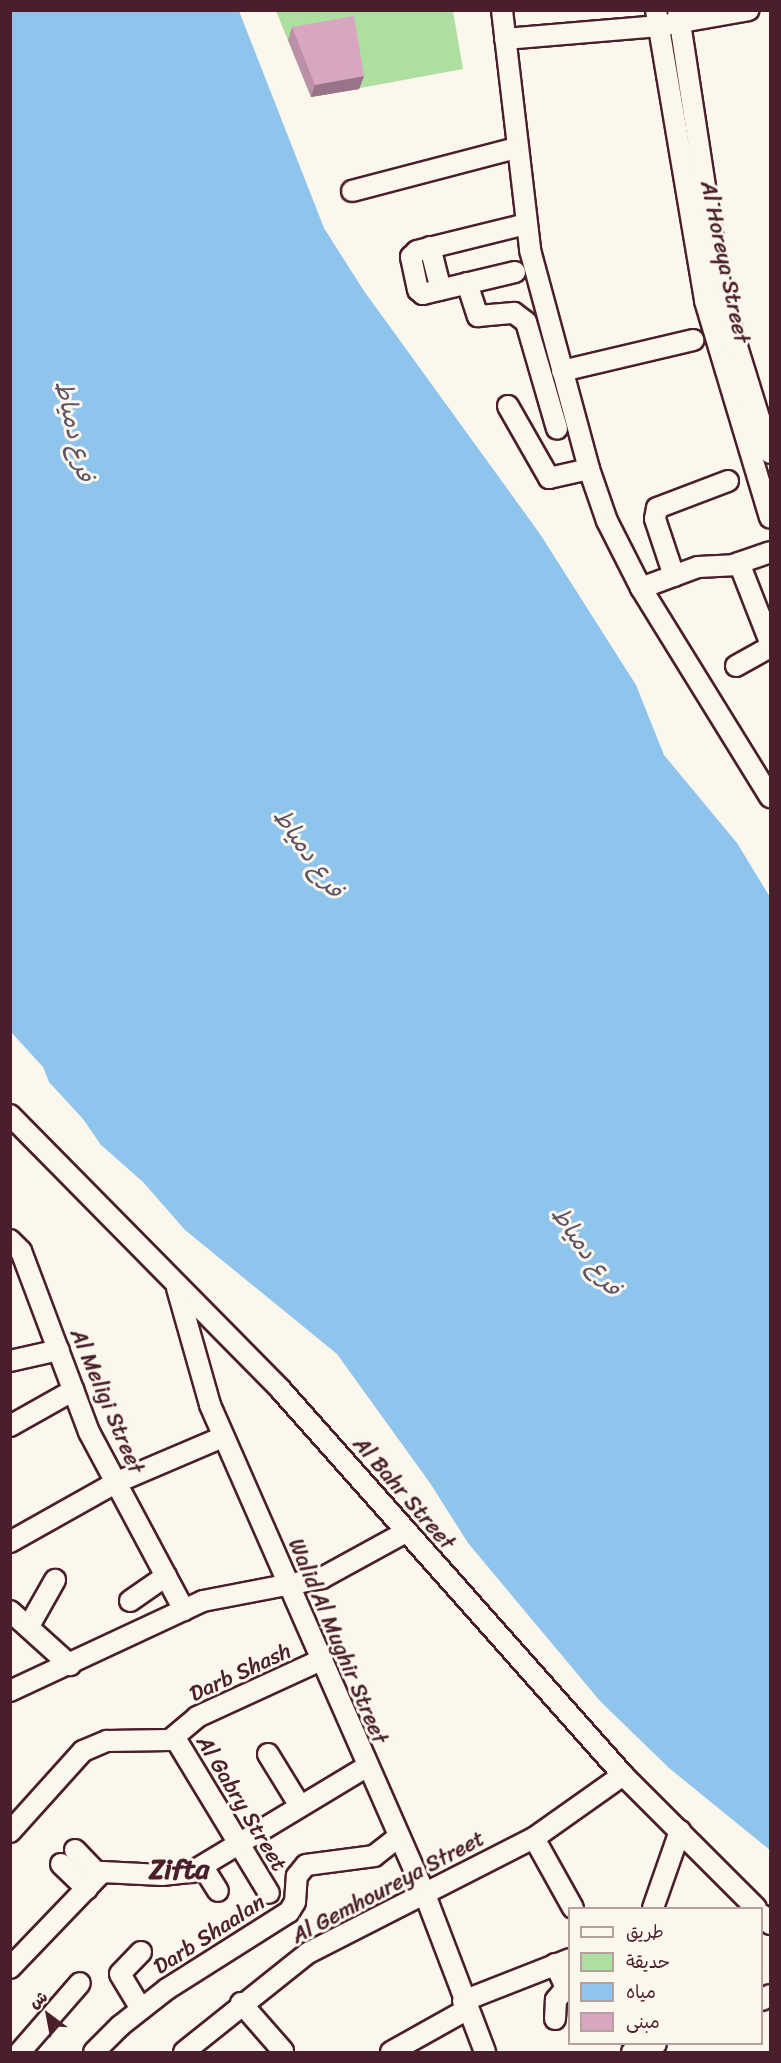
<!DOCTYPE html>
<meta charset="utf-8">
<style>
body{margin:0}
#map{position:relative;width:781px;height:2063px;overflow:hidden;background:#fbf7ec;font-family:Sriracha,"Playpen Sans Arabic",sans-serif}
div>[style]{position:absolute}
.green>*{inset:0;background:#addfa0}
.water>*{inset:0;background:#8fc4ed}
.roads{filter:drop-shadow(2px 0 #4a1f2b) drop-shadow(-2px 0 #4a1f2b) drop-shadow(0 2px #4a1f2b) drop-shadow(0 -2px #4a1f2b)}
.minor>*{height:20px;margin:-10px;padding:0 10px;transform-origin:10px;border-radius:10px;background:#fbf7ec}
.wall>*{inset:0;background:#bb8fa7}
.shaded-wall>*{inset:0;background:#987488}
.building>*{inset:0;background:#d9a6c2}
span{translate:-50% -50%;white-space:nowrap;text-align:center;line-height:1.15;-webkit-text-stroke:6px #fbf7ec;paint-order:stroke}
.street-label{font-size:22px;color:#4a1f2b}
.water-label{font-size:24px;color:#5f5165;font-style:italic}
.district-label{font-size:28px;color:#4a1f2b;font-weight:700}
.frame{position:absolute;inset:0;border:12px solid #4a1f2b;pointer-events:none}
.legend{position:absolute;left:568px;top:1907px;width:195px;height:138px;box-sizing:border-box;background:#fbf7ec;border:2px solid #b4a19f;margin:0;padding:8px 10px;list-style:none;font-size:18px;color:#4a1f2b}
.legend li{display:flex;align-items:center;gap:12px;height:30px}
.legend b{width:30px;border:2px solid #b4a19f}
.north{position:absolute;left:18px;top:1985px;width:60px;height:60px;-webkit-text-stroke:4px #fbf7ec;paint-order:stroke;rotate:328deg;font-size:16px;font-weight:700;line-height:24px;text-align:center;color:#4a1f2b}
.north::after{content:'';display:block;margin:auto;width:21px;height:27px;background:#4a1f2b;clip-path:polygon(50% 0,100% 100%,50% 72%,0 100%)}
</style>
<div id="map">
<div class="green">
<div style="clip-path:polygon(276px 11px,453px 11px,463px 69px,311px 97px)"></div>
</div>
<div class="water">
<div style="clip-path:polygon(10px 11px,239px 11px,324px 228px,364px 291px,540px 534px,636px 685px,664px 755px,737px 843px,770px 897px,770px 1850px,669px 1768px,600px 1701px,468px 1543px,430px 1483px,337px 1354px,185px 1230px,143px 1182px,101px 1145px,83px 1119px,49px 1082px,43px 1067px,11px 1032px)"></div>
</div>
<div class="roads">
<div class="minor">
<div style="left:502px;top:10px;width:242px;rotate:83.3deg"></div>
<div style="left:530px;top:250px;width:227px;rotate:74.9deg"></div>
<div style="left:589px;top:469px;width:55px;rotate:70.9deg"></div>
<div style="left:607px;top:521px;width:75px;rotate:63.1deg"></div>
<div style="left:641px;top:588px;width:246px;rotate:58.3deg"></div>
<div style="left:656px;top:10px;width:295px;rotate:80.4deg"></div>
<div style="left:705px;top:301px;width:226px;rotate:73.3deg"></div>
<div style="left:678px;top:10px;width:291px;rotate:81.3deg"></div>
<div style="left:722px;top:298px;width:162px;rotate:72.8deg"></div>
<div style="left:505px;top:39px;width:155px;rotate:-4.8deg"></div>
<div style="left:659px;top:26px;width:91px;rotate:-10.1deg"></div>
<div style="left:352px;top:191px;width:170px;rotate:-14.7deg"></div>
<div style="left:430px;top:247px;width:44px;rotate:75.7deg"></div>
<div style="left:515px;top:272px;width:95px;rotate:166.6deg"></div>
<div style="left:423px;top:294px;width:6px;rotate:-141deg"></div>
<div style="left:418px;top:290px;width:34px;rotate:-102deg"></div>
<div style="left:411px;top:257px;width:8px;rotate:-45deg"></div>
<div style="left:417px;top:251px;width:112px;rotate:-13.9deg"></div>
<div style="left:467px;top:283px;width:35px;rotate:72deg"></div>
<div style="left:478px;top:316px;width:36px;rotate:-5deg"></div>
<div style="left:514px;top:313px;width:15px;rotate:37deg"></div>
<div style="left:526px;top:322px;width:111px;rotate:73.8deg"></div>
<div style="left:562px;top:371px;width:135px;rotate:-13.3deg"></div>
<div style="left:508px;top:406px;width:83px;rotate:60.3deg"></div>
<div style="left:549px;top:478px;width:41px;rotate:-12.7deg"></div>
<div style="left:674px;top:576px;width:60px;rotate:-108.4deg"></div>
<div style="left:655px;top:519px;width:11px;rotate:-80deg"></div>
<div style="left:657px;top:508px;width:76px;rotate:-20.8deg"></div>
<div style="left:641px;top:588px;width:61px;rotate:-20.2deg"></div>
<div style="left:698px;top:567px;width:35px;rotate:-3deg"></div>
<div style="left:733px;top:565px;width:39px;rotate:-19deg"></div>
<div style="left:736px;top:666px;width:37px;rotate:-29deg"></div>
<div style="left:768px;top:648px;width:6px;rotate:-72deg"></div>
<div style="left:770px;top:642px;width:85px;rotate:-111.4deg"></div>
<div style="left:10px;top:1115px;width:386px;rotate:45.4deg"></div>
<div style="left:281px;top:1390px;width:515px;rotate:48.38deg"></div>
<div style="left:623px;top:1775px;width:188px;rotate:45deg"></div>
<div style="left:10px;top:1240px;width:16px;rotate:45deg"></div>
<div style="left:21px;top:1251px;width:193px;rotate:69.4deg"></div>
<div style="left:89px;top:1432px;width:202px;rotate:61.9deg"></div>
<div style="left:177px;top:1288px;width:122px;rotate:74.2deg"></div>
<div style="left:210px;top:1405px;width:532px;rotate:66.28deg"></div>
<div style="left:424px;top:1892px;width:171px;rotate:69.1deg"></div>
<div style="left:10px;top:1361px;width:50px;rotate:-12.7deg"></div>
<div style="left:10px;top:1426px;width:73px;rotate:-29.4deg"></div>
<div style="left:10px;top:1542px;width:120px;rotate:-29.3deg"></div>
<div style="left:115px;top:1483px;width:117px;rotate:-23.1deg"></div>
<div style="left:130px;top:1601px;width:44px;rotate:-34.8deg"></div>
<div style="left:10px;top:1611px;width:81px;rotate:42deg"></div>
<div style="left:29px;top:1626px;width:53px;rotate:-60.5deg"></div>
<div style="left:10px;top:1691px;width:213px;rotate:-25deg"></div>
<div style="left:203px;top:1601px;width:121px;rotate:-10.9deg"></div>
<div style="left:322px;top:1578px;width:96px;rotate:-28.7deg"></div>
<div style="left:175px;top:1738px;width:181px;rotate:58.8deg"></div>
<div style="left:268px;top:1754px;width:61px;rotate:58.4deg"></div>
<div style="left:10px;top:1832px;width:109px;rotate:-48deg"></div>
<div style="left:83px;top:1751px;width:26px;rotate:-23deg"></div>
<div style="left:107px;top:1741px;width:63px;rotate:-0.9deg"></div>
<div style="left:170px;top:1740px;width:35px;rotate:-40deg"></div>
<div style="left:197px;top:1717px;width:134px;rotate:-24.7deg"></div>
<div style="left:534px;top:1838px;width:80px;rotate:60.9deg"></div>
<div style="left:75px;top:1850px;width:35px;rotate:46deg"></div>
<div style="left:61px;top:1864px;width:36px;rotate:44deg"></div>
<div style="left:203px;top:1867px;width:28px;rotate:58deg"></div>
<div style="left:653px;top:1908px;width:82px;rotate:-70.7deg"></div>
<div style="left:762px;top:1915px;width:12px;rotate:48deg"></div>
<div style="left:141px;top:1952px;width:30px;rotate:134deg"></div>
<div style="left:120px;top:1974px;width:41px;rotate:59deg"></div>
<div style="left:555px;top:1964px;width:26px;rotate:65deg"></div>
<div style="left:566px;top:1988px;width:16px;rotate:130deg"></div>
<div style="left:556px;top:2000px;width:19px;rotate:93deg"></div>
<div style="left:10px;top:1968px;width:133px;rotate:-46.2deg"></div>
<div style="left:102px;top:1872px;width:60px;rotate:2.9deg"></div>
<div style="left:162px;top:1875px;width:30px;rotate:-6deg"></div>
<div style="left:192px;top:1872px;width:203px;rotate:-31.1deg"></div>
<div style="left:762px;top:2000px;width:9px;rotate:-32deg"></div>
<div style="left:463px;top:2001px;width:115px;rotate:-21.4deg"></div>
<div style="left:241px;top:2003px;width:64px;rotate:48.8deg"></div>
<div style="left:20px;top:2052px;width:91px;rotate:-49deg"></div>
<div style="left:94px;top:2052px;width:37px;rotate:-45deg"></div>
<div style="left:120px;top:2026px;width:60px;rotate:-38.2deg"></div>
<div style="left:167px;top:1989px;width:144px;rotate:-32.3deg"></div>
<div style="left:289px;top:1912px;width:12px;rotate:-59deg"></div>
<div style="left:295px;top:1902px;width:26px;rotate:-86deg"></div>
<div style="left:297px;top:1876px;width:14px;rotate:-51deg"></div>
<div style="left:306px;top:1865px;width:69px;rotate:-7.5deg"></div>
<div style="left:374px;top:1856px;width:31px;rotate:-38deg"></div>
<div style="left:184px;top:2052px;width:159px;rotate:-38.6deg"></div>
<div style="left:308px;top:1953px;width:254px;rotate:-27deg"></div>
<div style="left:534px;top:1838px;width:109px;rotate:-35.3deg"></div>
<div style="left:391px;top:2052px;width:86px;rotate:-29.2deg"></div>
<div style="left:632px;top:2052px;width:25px;rotate:-18deg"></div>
</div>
</div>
<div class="wall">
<div style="clip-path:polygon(292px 27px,364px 76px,359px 89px,311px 97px,288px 40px)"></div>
</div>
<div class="shaded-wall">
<div style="clip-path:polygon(364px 76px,359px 89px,311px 97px,315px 85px)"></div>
</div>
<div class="building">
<div style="clip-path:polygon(354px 16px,364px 76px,315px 85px,292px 27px)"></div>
</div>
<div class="street-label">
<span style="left:725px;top:262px;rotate:78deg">Al Horeya Street</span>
<span style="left:107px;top:1401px;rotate:67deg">Al Meligi Street</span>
<span style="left:404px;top:1493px;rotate:49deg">Al Bahr Street</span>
<span style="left:338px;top:1641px;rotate:67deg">Walid Al Mughir Street</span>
<span style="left:240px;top:1672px;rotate:-25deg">Darb Shash</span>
<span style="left:242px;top:1803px;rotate:59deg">Al Gabry Street</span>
<span style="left:388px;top:1887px;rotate:-28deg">Al Gemhoureya Street</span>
<span style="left:209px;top:1934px;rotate:-33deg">Darb Shaalan</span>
</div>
<div class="water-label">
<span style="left:74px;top:431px;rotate:77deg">فرع دمياط</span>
<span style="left:308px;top:853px;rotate:55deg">فرع دمياط</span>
<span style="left:586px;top:1251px;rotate:55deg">فرع دمياط</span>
</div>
<div class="district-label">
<span style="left:179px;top:1869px">Zifta</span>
</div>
<div class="frame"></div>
<ul class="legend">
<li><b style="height:8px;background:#fbf7ec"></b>طريق</li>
<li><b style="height:16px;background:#addfa0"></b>حديقة</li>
<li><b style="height:16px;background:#8fc4ed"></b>مياه</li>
<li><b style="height:16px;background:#d9a6c2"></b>مبنى</li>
</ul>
<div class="north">ش</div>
</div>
